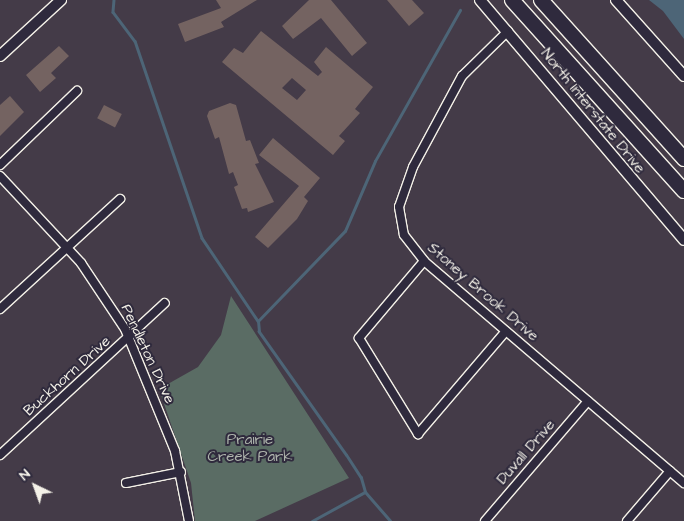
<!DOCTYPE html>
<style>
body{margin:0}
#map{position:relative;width:684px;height:521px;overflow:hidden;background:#443b48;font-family:"Architects Daughter",sans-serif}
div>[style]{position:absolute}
.green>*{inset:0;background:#5a6c64}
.water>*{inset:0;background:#4d6577}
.stream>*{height:2.5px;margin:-1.25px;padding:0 1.25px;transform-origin:1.25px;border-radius:1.25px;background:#4d6577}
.building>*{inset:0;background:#746361;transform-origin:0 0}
.roads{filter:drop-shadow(1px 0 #f4f1e8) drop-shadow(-1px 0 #f4f1e8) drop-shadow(0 1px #f4f1e8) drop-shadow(0 -1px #f4f1e8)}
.street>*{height:8px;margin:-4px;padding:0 4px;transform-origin:4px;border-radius:4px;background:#2f2a3d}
.secondary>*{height:10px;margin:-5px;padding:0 5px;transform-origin:5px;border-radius:5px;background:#2f2a3d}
.highway>*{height:14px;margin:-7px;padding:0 7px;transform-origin:7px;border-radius:7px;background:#2f2a3d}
span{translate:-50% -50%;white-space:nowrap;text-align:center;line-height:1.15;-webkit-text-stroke:4px #2f2a3d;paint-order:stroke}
.street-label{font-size:15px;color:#f4f1e8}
.park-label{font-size:15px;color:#afb5ad}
.north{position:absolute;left:10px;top:461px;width:50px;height:50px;-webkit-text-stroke:4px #2f2a3d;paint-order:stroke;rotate:318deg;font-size:14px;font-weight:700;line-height:20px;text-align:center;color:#f4f1e8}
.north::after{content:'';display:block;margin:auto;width:18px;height:22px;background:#f4f1e8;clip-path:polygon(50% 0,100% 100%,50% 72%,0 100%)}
</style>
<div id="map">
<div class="green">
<div style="clip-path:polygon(231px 296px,349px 478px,255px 521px,195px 521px,191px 483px,159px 389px,198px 367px,221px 335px)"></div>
</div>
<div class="water">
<div style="clip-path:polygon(649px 0,684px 0,684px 39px,663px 11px)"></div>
</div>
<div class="stream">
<div style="left:114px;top:0;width:12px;rotate:95deg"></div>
<div style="left:113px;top:12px;width:36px;rotate:53deg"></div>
<div style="left:135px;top:41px;width:208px;rotate:71.2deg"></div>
<div style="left:202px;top:238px;width:100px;rotate:56deg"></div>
<div style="left:312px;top:521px;width:60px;rotate:-28.7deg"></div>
<div style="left:390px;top:521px;width:38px;rotate:-131deg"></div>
<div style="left:365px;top:492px;width:15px;rotate:-106deg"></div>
<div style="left:361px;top:478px;width:27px;rotate:-123deg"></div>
<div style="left:346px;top:455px;width:151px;rotate:-125.3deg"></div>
<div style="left:259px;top:332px;width:11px;rotate:-95deg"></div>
<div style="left:258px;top:321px;width:125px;rotate:-46deg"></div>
<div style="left:345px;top:231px;width:76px;rotate:-66.8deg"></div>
<div style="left:375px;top:161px;width:173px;rotate:-60.6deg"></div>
</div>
<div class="building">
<div style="clip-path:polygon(216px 0,257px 0,221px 22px,224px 27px,185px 42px,178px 24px,221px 8px)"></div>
<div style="clip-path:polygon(309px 0,331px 0,367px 43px,352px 56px,321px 18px,293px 39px,282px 26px)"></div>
<div style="clip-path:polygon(387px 0,412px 0,424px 13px,409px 26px)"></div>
<div style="clip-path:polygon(evenodd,261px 31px,318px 76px,322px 72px,314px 62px,326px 47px,373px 87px,355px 109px,360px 113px,339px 136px,345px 141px,333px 155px,222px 62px,234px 48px,243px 53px,261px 31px,292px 78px,306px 90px,297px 100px,282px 88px,292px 78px)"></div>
<div style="clip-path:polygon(59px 46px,69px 56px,51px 73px,56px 78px,40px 92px,26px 75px)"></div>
<div style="clip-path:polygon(10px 96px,24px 112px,0 136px,0 105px)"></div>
<div style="clip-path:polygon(230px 103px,236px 105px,246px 141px,250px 140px,259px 163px,255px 164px,274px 202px,248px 212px,247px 208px,242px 209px,234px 187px,238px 185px,233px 172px,229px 174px,219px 137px,215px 139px,207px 116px,209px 111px)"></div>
<div style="left:104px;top:105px;width:20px;height:15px;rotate:27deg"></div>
<div style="clip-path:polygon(273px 138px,320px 178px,304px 197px,308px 201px,297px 219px,268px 248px,255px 237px,299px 186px,259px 155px)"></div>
</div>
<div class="roads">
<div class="street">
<div style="left:508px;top:31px;width:64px;rotate:135.6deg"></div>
<div style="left:462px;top:76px;width:103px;rotate:118.3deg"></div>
<div style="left:413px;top:167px;width:42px;rotate:109.3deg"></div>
<div style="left:399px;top:207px;width:28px;rotate:80deg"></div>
<div style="left:404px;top:235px;width:33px;rotate:52deg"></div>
<div style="left:424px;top:261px;width:342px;rotate:40.5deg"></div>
<div style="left:0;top:165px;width:107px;rotate:-43.9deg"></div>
<div style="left:0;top:176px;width:119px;rotate:47deg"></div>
<div style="left:81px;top:263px;width:79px;rotate:56.3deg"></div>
<div style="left:125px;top:329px;width:132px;rotate:67.7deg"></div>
<div style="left:175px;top:451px;width:71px;rotate:78.7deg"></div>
<div style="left:424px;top:261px;width:101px;rotate:130.2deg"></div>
<div style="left:359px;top:338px;width:113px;rotate:58.4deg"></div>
<div style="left:418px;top:434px;width:135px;rotate:-49.5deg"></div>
<div style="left:0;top:309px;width:163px;rotate:-42.5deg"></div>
<div style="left:0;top:455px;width:224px;rotate:-42.7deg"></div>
<div style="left:126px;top:483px;width:56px;rotate:-11.3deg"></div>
<div style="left:485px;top:521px;width:158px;rotate:-49.4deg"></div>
<div style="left:627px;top:521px;width:66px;rotate:-49.3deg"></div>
</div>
<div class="secondary">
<div style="left:480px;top:0;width:315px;rotate:49.6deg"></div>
<div style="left:616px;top:0;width:102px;rotate:48.2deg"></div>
<div style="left:0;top:56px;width:83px;rotate:-42.6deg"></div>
</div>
<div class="highway">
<div style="left:512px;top:0;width:257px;rotate:48deg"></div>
<div style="left:541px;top:0;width:214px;rotate:48deg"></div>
</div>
</div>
<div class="street-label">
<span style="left:593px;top:111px;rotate:51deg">North Interstate Drive</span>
<span style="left:483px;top:292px;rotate:41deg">Stoney Brook Drive</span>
<span style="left:148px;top:354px;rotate:65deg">Pendleton Drive</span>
<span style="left:67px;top:376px;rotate:-42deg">Buckhorn Drive</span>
<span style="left:526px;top:452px;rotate:-49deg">Duvall Drive</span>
</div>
<div class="park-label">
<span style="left:250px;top:448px">Prairie<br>Creek Park</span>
</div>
<div class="north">N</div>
</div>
